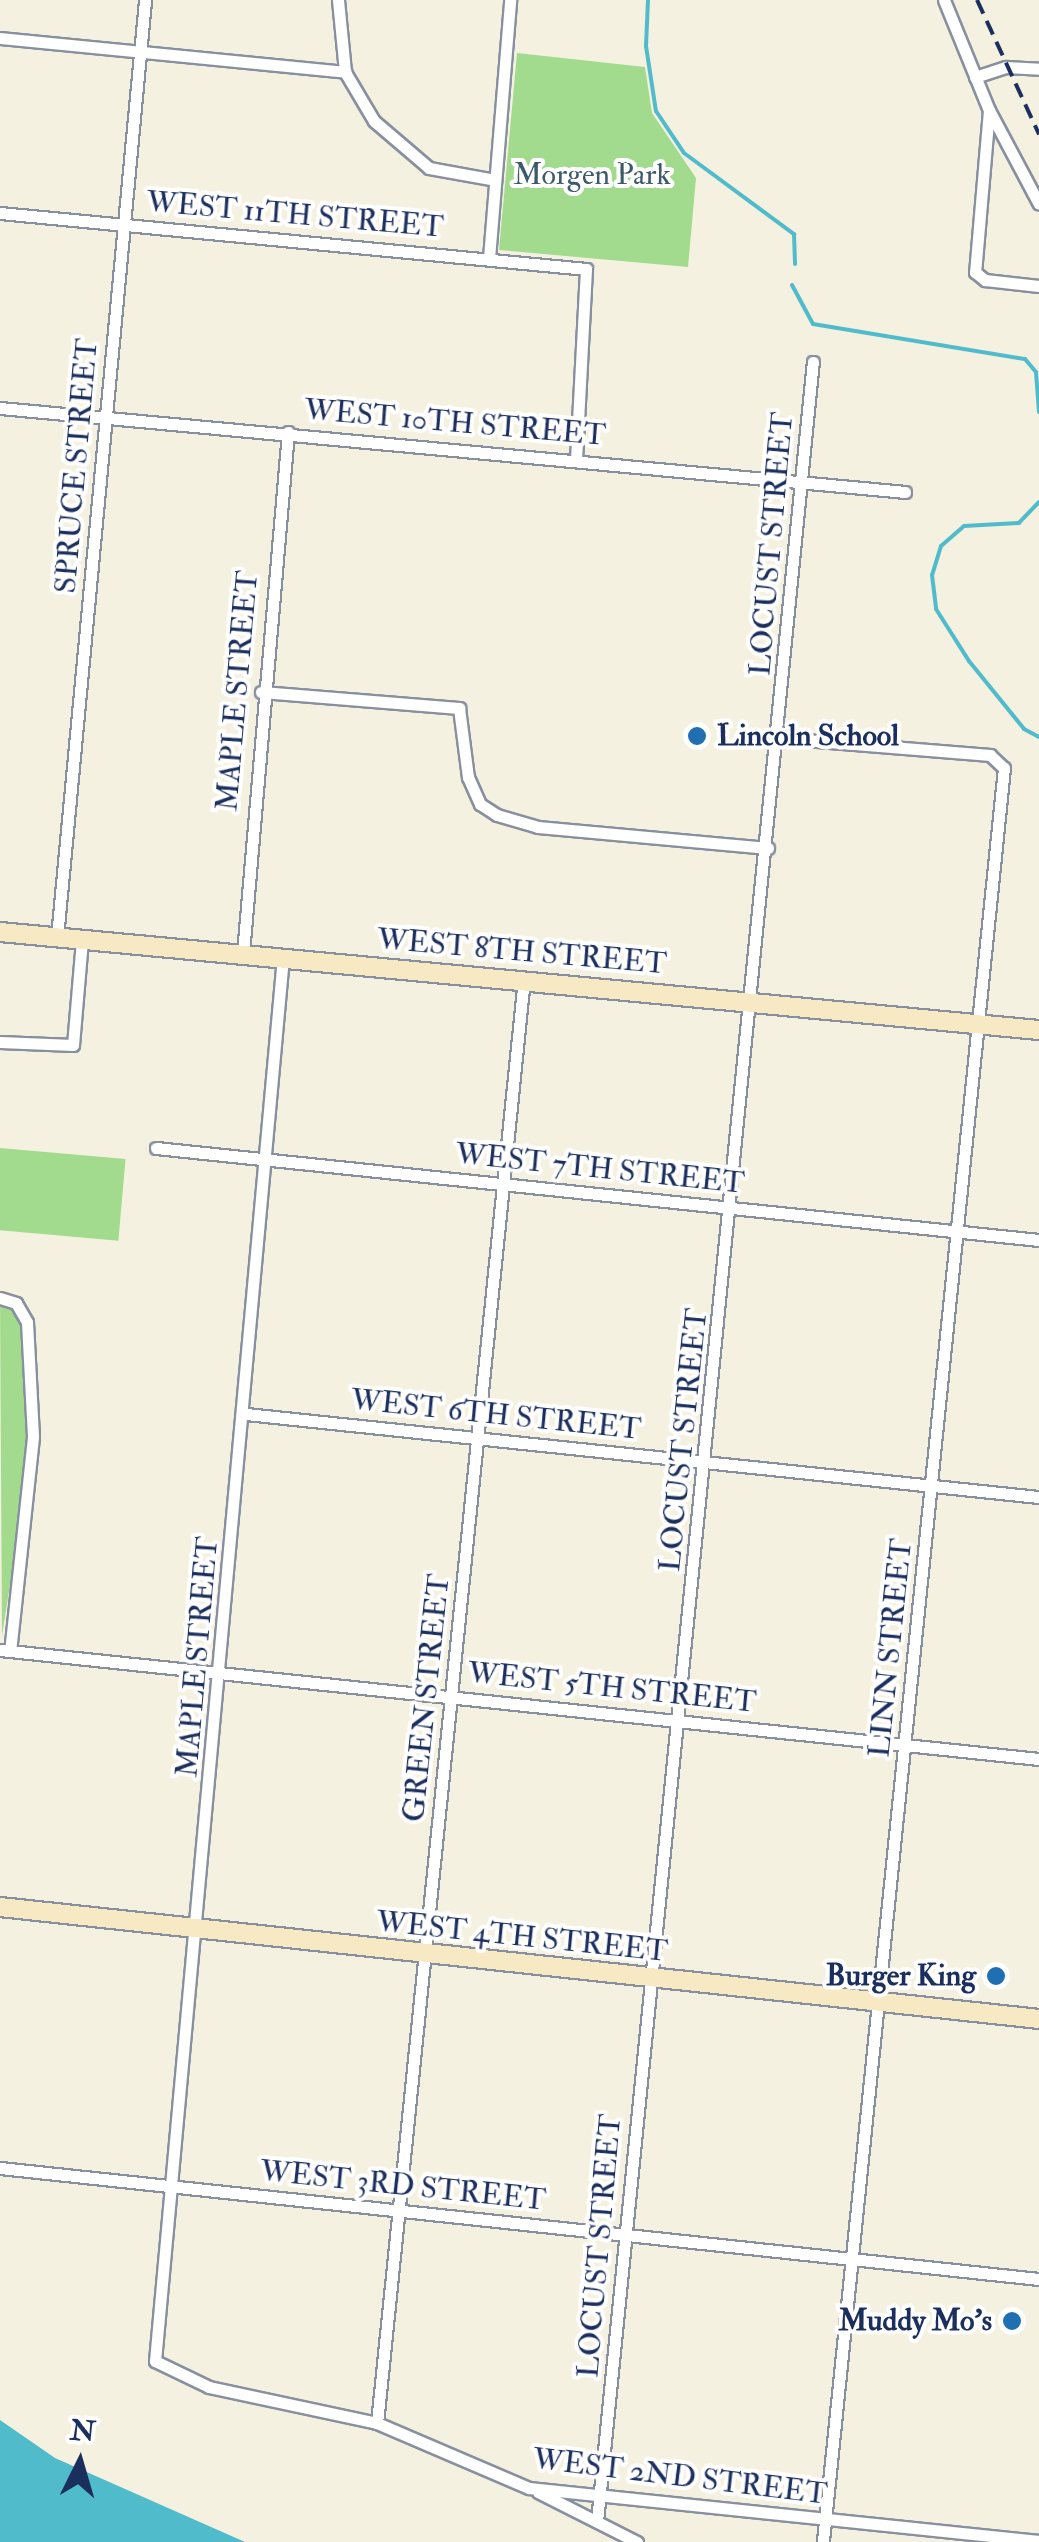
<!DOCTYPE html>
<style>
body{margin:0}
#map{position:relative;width:1039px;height:2542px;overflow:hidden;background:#f4f1e1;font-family:"IM FELL Double Pica",serif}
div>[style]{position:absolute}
.green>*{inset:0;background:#a2db8d;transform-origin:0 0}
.water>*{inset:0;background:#50bbcb}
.stream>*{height:4px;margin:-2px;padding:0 2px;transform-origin:2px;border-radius:2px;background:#50bbcb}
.roads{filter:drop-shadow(2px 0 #8890a0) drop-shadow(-2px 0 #8890a0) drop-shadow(0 2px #8890a0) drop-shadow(0 -2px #8890a0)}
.street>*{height:11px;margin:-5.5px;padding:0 5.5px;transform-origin:5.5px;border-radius:5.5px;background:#fff}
.secondary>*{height:18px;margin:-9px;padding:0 9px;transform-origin:9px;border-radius:9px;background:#f7e9c3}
.rail>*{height:4px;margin-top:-2px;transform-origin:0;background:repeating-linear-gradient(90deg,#1b2f5e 0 15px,transparent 0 23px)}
.dots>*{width:28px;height:28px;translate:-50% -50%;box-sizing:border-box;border:5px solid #fff;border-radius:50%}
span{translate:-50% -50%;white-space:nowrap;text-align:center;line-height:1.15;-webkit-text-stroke:8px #fff;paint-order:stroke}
.park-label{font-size:30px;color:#3d5a6a}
.street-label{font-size:30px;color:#1b2f5e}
.poi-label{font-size:30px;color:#1b2f5e;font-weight:700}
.left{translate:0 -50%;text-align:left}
.right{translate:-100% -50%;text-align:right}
.north{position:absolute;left:30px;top:2412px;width:100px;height:100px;-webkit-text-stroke:8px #fff;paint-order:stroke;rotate:5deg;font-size:28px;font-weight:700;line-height:40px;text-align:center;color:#1b2f5e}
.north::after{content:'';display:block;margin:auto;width:35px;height:45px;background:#1b2f5e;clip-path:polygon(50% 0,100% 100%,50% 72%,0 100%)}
</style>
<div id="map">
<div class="green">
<div style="clip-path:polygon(517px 53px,645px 67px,652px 113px,696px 178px,688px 267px,499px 250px)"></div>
<div style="left:0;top:1148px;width:126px;height:82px;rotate:5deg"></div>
<div style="clip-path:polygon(0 1298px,16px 1303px,27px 1322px,33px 1437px,2px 1636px)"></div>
</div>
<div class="water">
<div style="clip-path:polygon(0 2420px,55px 2458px,245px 2542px,0 2542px)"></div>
</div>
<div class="stream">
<div style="left:648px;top:0;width:46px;rotate:92.5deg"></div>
<div style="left:646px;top:46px;width:66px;rotate:81.3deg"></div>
<div style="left:656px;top:111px;width:50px;rotate:56.3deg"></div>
<div style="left:684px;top:153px;width:137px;rotate:36.4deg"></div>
<div style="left:794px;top:234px;width:30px;rotate:88deg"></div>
<div style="left:792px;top:285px;width:44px;rotate:61.7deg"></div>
<div style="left:813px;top:324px;width:215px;rotate:9.4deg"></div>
<div style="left:1025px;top:359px;width:17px;rotate:50deg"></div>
<div style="left:1036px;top:372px;width:40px;rotate:85.7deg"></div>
<div style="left:1039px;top:502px;width:29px;rotate:134deg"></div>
<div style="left:1019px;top:523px;width:55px;rotate:176.9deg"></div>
<div style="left:964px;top:526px;width:30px;rotate:139deg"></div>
<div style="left:941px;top:546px;width:30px;rotate:107deg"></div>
<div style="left:932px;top:575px;width:34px;rotate:83deg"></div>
<div style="left:936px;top:609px;width:62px;rotate:57.6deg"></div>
<div style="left:969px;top:661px;width:87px;rotate:51deg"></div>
<div style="left:1024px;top:729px;width:17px;rotate:28deg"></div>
</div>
<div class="roads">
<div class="street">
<div style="left:338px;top:0;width:72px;rotate:84.4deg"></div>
<div style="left:345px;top:72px;width:57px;rotate:59.4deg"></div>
<div style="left:374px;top:121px;width:72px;rotate:40.5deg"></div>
<div style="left:429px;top:168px;width:67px;rotate:10.3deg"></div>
<div style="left:944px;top:0;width:119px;rotate:67.8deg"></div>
<div style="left:989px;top:110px;width:106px;rotate:62deg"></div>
<div style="left:0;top:38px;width:347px;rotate:5.6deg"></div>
<div style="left:975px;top:77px;width:33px;rotate:-18deg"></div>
<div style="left:1006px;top:67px;width:33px;rotate:3deg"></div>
<div style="left:989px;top:110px;width:163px;rotate:94.9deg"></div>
<div style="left:975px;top:272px;width:13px;rotate:39deg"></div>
<div style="left:985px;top:280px;width:54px;rotate:6.3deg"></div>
<div style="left:0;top:213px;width:589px;rotate:5.46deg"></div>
<div style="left:586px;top:269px;width:190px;rotate:93deg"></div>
<div style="left:489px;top:258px;width:259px;rotate:-85.3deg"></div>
<div style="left:0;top:408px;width:909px;rotate:5.3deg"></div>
<div style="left:261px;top:692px;width:199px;rotate:4.6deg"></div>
<div style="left:459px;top:708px;width:70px;rotate:82.6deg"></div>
<div style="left:468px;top:777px;width:30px;rotate:66deg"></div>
<div style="left:480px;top:804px;width:20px;rotate:33deg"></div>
<div style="left:497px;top:815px;width:43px;rotate:16.3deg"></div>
<div style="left:538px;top:827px;width:231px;rotate:5.2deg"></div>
<div style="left:780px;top:738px;width:211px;rotate:4.6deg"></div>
<div style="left:990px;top:755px;width:19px;rotate:43deg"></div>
<div style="left:1004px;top:768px;width:1783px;rotate:95.83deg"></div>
<div style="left:57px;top:937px;width:941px;rotate:-84.63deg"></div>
<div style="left:243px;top:953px;width:523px;rotate:-85.06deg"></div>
<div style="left:283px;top:957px;width:1410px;rotate:95.21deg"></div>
<div style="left:155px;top:2361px;width:60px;rotate:25.7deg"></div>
<div style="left:209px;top:2387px;width:172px;rotate:12.1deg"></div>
<div style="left:377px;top:2423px;width:165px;rotate:23.2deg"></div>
<div style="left:529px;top:2488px;width:513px;rotate:5.93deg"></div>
<div style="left:0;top:1042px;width:73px;rotate:2.4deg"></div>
<div style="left:73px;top:1045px;width:106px;rotate:-85.1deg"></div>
<div style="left:156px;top:1148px;width:888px;rotate:5.95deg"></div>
<div style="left:0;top:1298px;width:17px;rotate:17deg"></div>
<div style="left:16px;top:1303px;width:22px;rotate:60deg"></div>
<div style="left:27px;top:1322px;width:115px;rotate:87deg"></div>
<div style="left:33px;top:1437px;width:215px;rotate:96.1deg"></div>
<div style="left:246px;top:1414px;width:797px;rotate:5.98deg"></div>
<div style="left:0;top:1650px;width:1045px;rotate:5.99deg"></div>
<div style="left:0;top:2168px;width:1045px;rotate:6.1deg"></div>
<div style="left:377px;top:2423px;width:1451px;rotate:-84.19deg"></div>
<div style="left:538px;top:2492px;width:111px;rotate:26.8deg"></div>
<div style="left:597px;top:2521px;width:2170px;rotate:-84.29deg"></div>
</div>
<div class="secondary">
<div style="left:0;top:932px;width:1044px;rotate:5.39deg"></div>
<div style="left:0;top:1907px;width:1045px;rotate:6.15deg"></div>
</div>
</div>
<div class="rail">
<div style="left:977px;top:0;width:148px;rotate:65.2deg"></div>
</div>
<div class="dots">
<div style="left:697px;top:736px;background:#1f6fb2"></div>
<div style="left:996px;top:1976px;background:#1f6fb2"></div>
<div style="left:1012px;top:2321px;background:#1f6fb2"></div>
</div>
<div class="park-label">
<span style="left:592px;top:175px">Morgen Park</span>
</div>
<div class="street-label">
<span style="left:295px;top:215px;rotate:5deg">WEST 11TH STREET</span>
<span style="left:455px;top:423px;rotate:5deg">WEST 10TH STREET</span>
<span style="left:77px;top:466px;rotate:-85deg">SPRUCE STREET</span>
<span style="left:772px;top:544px;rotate:-85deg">LOCUST STREET</span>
<span style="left:238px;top:691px;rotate:-85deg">MAPLE STREET</span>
<span style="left:522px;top:952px;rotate:5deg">WEST 8TH STREET</span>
<span style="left:600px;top:1169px;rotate:6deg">WEST 7TH STREET</span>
<span style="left:496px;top:1415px;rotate:6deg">WEST 6TH STREET</span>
<span style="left:684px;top:1440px;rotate:-84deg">LOCUST STREET</span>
<span style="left:891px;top:1648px;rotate:-84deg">LINN STREET</span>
<span style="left:198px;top:1657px;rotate:-85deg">MAPLE STREET</span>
<span style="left:612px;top:1688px;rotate:6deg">WEST 5TH STREET</span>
<span style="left:427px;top:1698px;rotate:-84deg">GREEN STREET</span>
<span style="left:522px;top:1937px;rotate:6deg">WEST 4TH STREET</span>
<span style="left:403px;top:2186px;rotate:6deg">WEST 3RD STREET</span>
<span style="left:600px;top:2246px;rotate:-85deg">LOCUST STREET</span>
<span style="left:680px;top:2477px;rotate:7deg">WEST 2ND STREET</span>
</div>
<div class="poi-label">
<span class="left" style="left:717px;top:736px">Lincoln School</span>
<span class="right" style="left:976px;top:1976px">Burger King</span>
<span class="right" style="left:992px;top:2321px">Muddy Mo's</span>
</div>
<div class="north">N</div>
</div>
